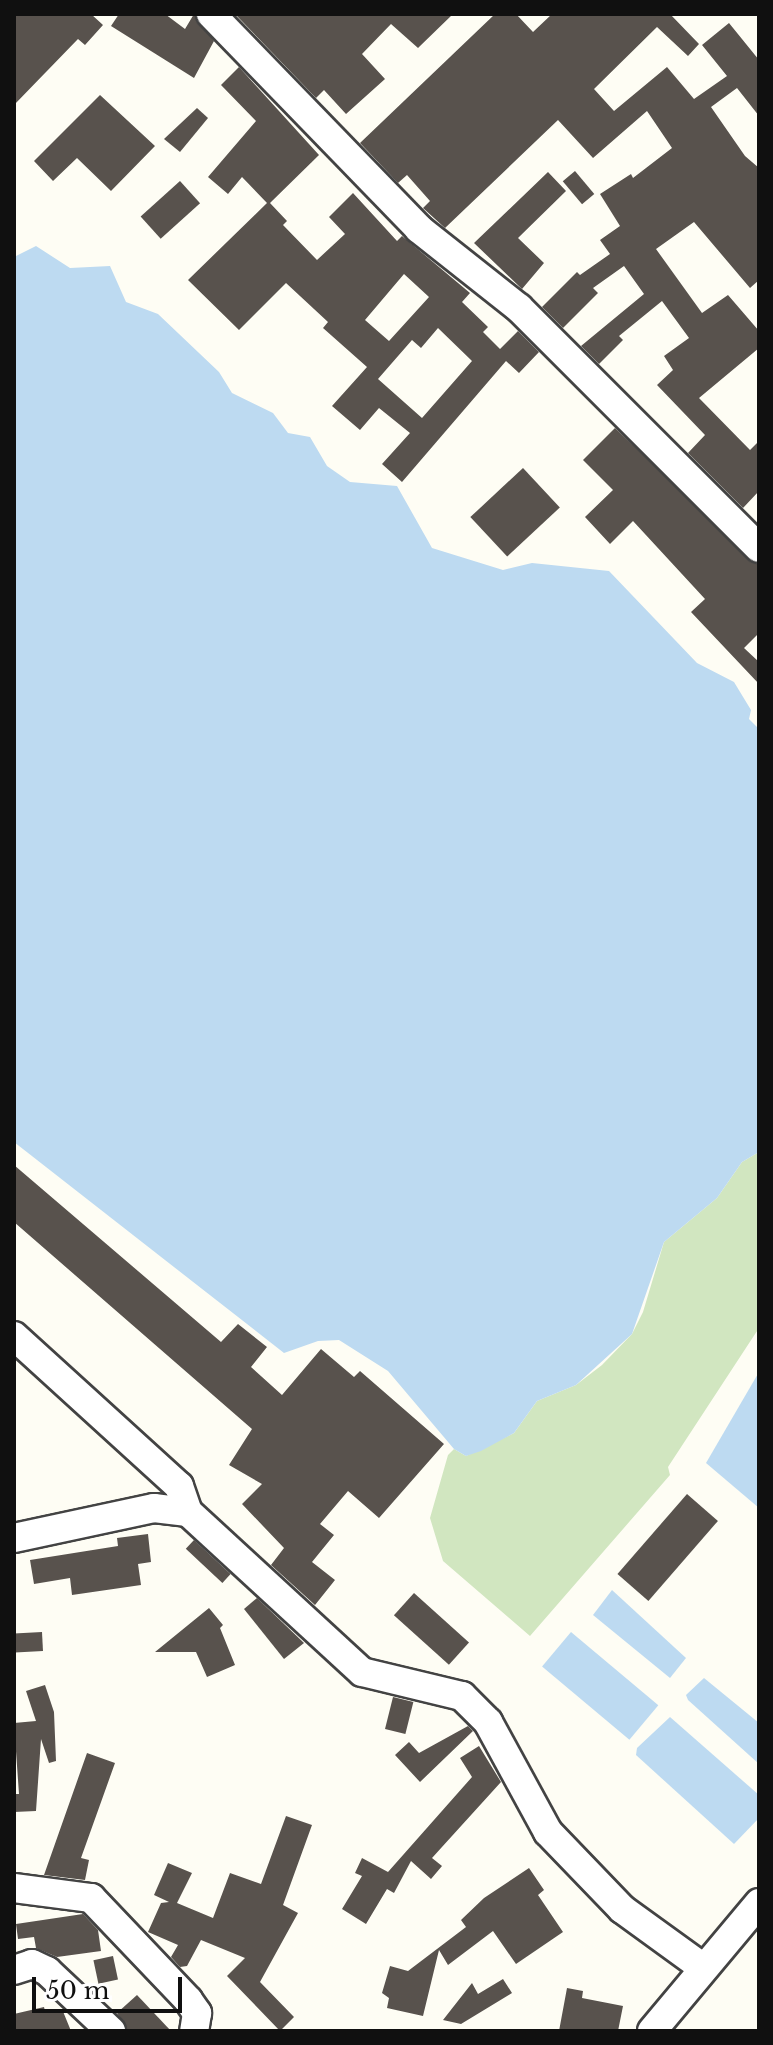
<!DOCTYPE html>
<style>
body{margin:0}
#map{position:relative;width:773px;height:2045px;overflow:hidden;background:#fefdf4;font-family:"Libre Baskerville",serif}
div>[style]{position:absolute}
.green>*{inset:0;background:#d1e6c0}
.water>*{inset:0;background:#bddaf1;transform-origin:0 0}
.building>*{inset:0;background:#58524d;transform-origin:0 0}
.roads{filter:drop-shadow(2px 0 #434343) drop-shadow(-2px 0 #434343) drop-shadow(0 2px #434343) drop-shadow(0 -2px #434343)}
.minor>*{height:28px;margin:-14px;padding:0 14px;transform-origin:14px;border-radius:14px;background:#fff}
span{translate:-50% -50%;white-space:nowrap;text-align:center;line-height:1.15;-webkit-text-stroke:8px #fff;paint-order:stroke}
.frame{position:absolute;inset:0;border:16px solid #101010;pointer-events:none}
.scale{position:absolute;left:32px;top:1977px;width:150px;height:36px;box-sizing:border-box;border:4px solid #101010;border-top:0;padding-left:10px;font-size:24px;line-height:28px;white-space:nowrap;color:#101010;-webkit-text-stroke:6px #fff;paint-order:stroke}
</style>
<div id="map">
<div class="green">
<div style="clip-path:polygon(759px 1152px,759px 1328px,668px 1467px,670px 1475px,530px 1636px,443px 1561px,430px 1518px,448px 1455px,454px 1449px,466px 1456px,514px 1433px,537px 1401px,576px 1385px,602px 1365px,632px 1334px,643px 1312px,664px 1242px,717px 1198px,742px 1162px)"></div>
</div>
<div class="water">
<div style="clip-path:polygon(36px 246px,70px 268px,110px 266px,126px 302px,158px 314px,219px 372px,232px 393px,273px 413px,288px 433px,310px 437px,327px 466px,350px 482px,397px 486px,432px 548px,503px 570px,532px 563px,609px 571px,697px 663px,734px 682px,751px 710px,749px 719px,759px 729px,759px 1152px,742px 1162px,717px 1198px,664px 1242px,632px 1334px,576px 1385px,537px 1401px,514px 1433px,481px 1451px,466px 1456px,454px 1449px,388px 1371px,339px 1340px,318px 1341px,284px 1353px,14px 1142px,14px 257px)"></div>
<div style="clip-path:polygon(759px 1372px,759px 1508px,706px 1463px)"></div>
<div style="clip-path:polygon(612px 1590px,686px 1658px,670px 1678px,593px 1615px)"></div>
<div style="left:571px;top:1632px;width:114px;height:45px;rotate:40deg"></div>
<div style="clip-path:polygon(704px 1678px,759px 1723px,759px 1764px,688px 1700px,686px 1695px)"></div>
<div style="clip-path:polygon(670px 1717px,759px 1795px,759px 1818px,734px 1844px,636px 1755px,637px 1748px)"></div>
</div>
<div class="building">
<div style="clip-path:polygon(14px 14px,91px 14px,103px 25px,85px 45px,78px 39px,14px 105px)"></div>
<div style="clip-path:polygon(119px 14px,165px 14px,185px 29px,194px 14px,214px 41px,194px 78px,111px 26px)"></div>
<div style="clip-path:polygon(235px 14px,453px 14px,418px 48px,391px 24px,362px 54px,385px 79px,346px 114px,324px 90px,316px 98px)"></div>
<div style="clip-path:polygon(495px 14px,516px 14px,533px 32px,552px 14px,670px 14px,699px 44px,688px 56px,657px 27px,594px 89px,614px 111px,667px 67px,694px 99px,727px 76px,702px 45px,729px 23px,759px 60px,759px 116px,737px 88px,711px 107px,745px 156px,759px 168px,759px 280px,750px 288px,694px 222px,656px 249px,702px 313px,728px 295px,759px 331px,759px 348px,699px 398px,750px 450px,759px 441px,759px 491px,743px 508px,688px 453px,705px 435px,657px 385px,673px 370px,664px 356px,689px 338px,662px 301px,619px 336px,623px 340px,599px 364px,581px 346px,644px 294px,624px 266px,593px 288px,598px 293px,563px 328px,542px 307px,577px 272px,580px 275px,610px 254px,600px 240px,620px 226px,600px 194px,631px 174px,633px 178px,672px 148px,647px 111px,593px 158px,558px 120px,445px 228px,423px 208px,430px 201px,407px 175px,398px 183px,360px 143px)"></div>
<div style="clip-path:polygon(evenodd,239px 67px,319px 155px,270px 203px,287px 221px,283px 225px,317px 260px,345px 234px,329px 217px,353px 193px,397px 241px,402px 236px,470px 293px,462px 302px,488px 327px,483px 332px,500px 349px,518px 331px,539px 352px,519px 373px,506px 361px,402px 482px,382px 464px,410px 433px,379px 408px,360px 430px,332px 406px,367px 367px,323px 328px,328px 322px,286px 283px,239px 330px,188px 280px,267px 203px,242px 177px,228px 194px,208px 177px,256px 121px,221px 85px,239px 67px,404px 274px,429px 297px,389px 341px,365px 320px,404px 274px,239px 67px,438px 328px,472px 361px,422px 418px,378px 379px,412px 340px,421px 348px,438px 328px)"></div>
<div style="clip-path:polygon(100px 95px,155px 146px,111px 191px,77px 158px,53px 181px,34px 161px)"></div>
<div style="clip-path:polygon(197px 108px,208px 118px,180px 152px,164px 139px)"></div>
<div style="left:575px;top:171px;width:30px;height:16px;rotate:50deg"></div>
<div style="clip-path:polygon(548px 172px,566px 191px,518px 238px,544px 263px,522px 289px,474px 243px)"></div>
<div style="left:180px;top:181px;width:30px;height:53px;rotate:48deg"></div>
<div style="clip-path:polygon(615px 428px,759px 566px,759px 633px,744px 648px,759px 662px,759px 684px,691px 612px,705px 599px,633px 521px,610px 544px,585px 517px,613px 490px,583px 460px)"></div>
<div style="left:523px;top:468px;width:54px;height:72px;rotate:47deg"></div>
<div style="clip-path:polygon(14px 1165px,221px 1342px,238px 1324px,267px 1347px,251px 1367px,282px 1395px,321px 1349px,354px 1377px,360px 1371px,444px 1444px,379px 1518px,348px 1491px,320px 1524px,334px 1535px,312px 1562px,335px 1580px,315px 1605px,271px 1565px,284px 1548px,242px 1504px,262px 1484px,229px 1465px,252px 1429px,14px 1222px)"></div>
<div style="left:687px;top:1494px;width:41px;height:106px;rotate:41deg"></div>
<div style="clip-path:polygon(148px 1534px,151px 1562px,138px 1564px,141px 1585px,72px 1595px,70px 1578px,34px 1584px,30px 1560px,118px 1546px,117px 1538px)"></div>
<div style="left:194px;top:1540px;width:50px;height:12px;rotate:43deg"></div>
<div style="left:414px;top:1593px;width:74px;height:30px;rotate:42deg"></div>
<div style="clip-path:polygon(257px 1598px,304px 1643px,284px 1659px,244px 1609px)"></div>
<div style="clip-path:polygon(209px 1608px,223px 1625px,220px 1628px,235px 1665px,207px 1677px,196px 1652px,155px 1652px)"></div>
<div style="left:42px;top:1632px;width:19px;height:28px;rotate:87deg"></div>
<div style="clip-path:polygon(45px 1685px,54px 1712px,56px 1761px,49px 1763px,41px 1739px,36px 1811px,14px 1812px,14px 1794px,19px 1794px,14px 1723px,36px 1721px,26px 1691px)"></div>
<div style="left:393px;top:1697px;width:21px;height:33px;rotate:14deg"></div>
<div style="clip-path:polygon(468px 1726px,473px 1731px,420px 1782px,395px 1755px,409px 1742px,419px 1753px)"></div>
<div style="clip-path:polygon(479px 1746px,501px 1782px,432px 1858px,442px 1866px,431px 1879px,411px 1861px,394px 1893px,387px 1889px,366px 1924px,342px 1909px,362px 1876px,355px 1873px,362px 1858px,388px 1872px,472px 1777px,460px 1758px)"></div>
<div style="clip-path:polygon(87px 1753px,115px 1763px,81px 1858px,89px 1860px,85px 1880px,44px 1875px)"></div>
<div style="clip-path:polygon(286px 1816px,312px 1825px,283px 1905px,298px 1913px,260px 1982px,294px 2017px,280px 2031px,227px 1976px,245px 1958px,201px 1940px,187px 1966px,180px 1967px,171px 1957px,178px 1945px,148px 1932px,161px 1903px,169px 1902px,154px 1895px,168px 1863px,192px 1873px,177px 1903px,213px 1918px,230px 1873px,261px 1884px)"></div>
<div style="clip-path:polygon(529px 1868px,544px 1890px,538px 1895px,563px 1932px,516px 1964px,493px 1931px,448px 1965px,439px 1950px,423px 2016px,387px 2008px,389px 1998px,382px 1993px,390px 1966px,408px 1971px,466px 1927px,461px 1920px,484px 1898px)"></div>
<div style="clip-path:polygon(83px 1914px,98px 1930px,101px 1951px,57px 1957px,36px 1948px,34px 1937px,18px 1939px,16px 1924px)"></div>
<div style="left:113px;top:1956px;width:24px;height:20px;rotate:78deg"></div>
<div style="clip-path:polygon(503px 1979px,512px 1993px,461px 2024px,443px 2020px,472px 1983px,478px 1994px)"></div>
<div style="clip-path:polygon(567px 1988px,583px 1991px,582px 1998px,623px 2006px,618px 2031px,559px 2031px)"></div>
<div style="clip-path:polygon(137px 1995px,171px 2031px,128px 2031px,117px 2013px)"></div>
<div style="clip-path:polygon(44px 2007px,45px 2011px,62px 2009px,71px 2031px,14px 2031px,14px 2014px)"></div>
</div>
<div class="roads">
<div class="minor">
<div style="left:211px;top:14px;width:299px;rotate:45.9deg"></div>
<div style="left:419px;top:229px;width:127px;rotate:38.3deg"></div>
<div style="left:519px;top:308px;width:339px;rotate:45deg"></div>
<div style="left:14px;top:1336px;width:223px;rotate:42.3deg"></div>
<div style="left:179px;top:1486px;width:28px;rotate:71deg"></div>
<div style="left:14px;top:1538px;width:143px;rotate:-12.1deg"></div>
<div style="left:154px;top:1508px;width:34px;rotate:7deg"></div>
<div style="left:188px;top:1512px;width:236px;rotate:42.6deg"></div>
<div style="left:362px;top:1672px;width:103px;rotate:13.5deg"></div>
<div style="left:462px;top:1696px;width:37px;rotate:45deg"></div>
<div style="left:488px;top:1722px;width:125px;rotate:61.4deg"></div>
<div style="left:548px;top:1832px;width:107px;rotate:46.1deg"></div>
<div style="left:622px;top:1909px;width:99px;rotate:35.9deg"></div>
<div style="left:14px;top:1888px;width:78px;rotate:7.4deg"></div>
<div style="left:91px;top:1898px;width:141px;rotate:46.4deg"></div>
<div style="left:188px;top:2000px;width:16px;rotate:55deg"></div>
<div style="left:197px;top:2013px;width:18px;rotate:99deg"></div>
<div style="left:14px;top:1970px;width:19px;rotate:-18deg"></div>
<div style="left:32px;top:1964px;width:17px;rotate:25deg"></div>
<div style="left:47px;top:1971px;width:88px;rotate:43.2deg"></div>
<div style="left:652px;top:2031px;width:167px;rotate:-50.1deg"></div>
</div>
</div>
<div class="frame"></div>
<div class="scale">50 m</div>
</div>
